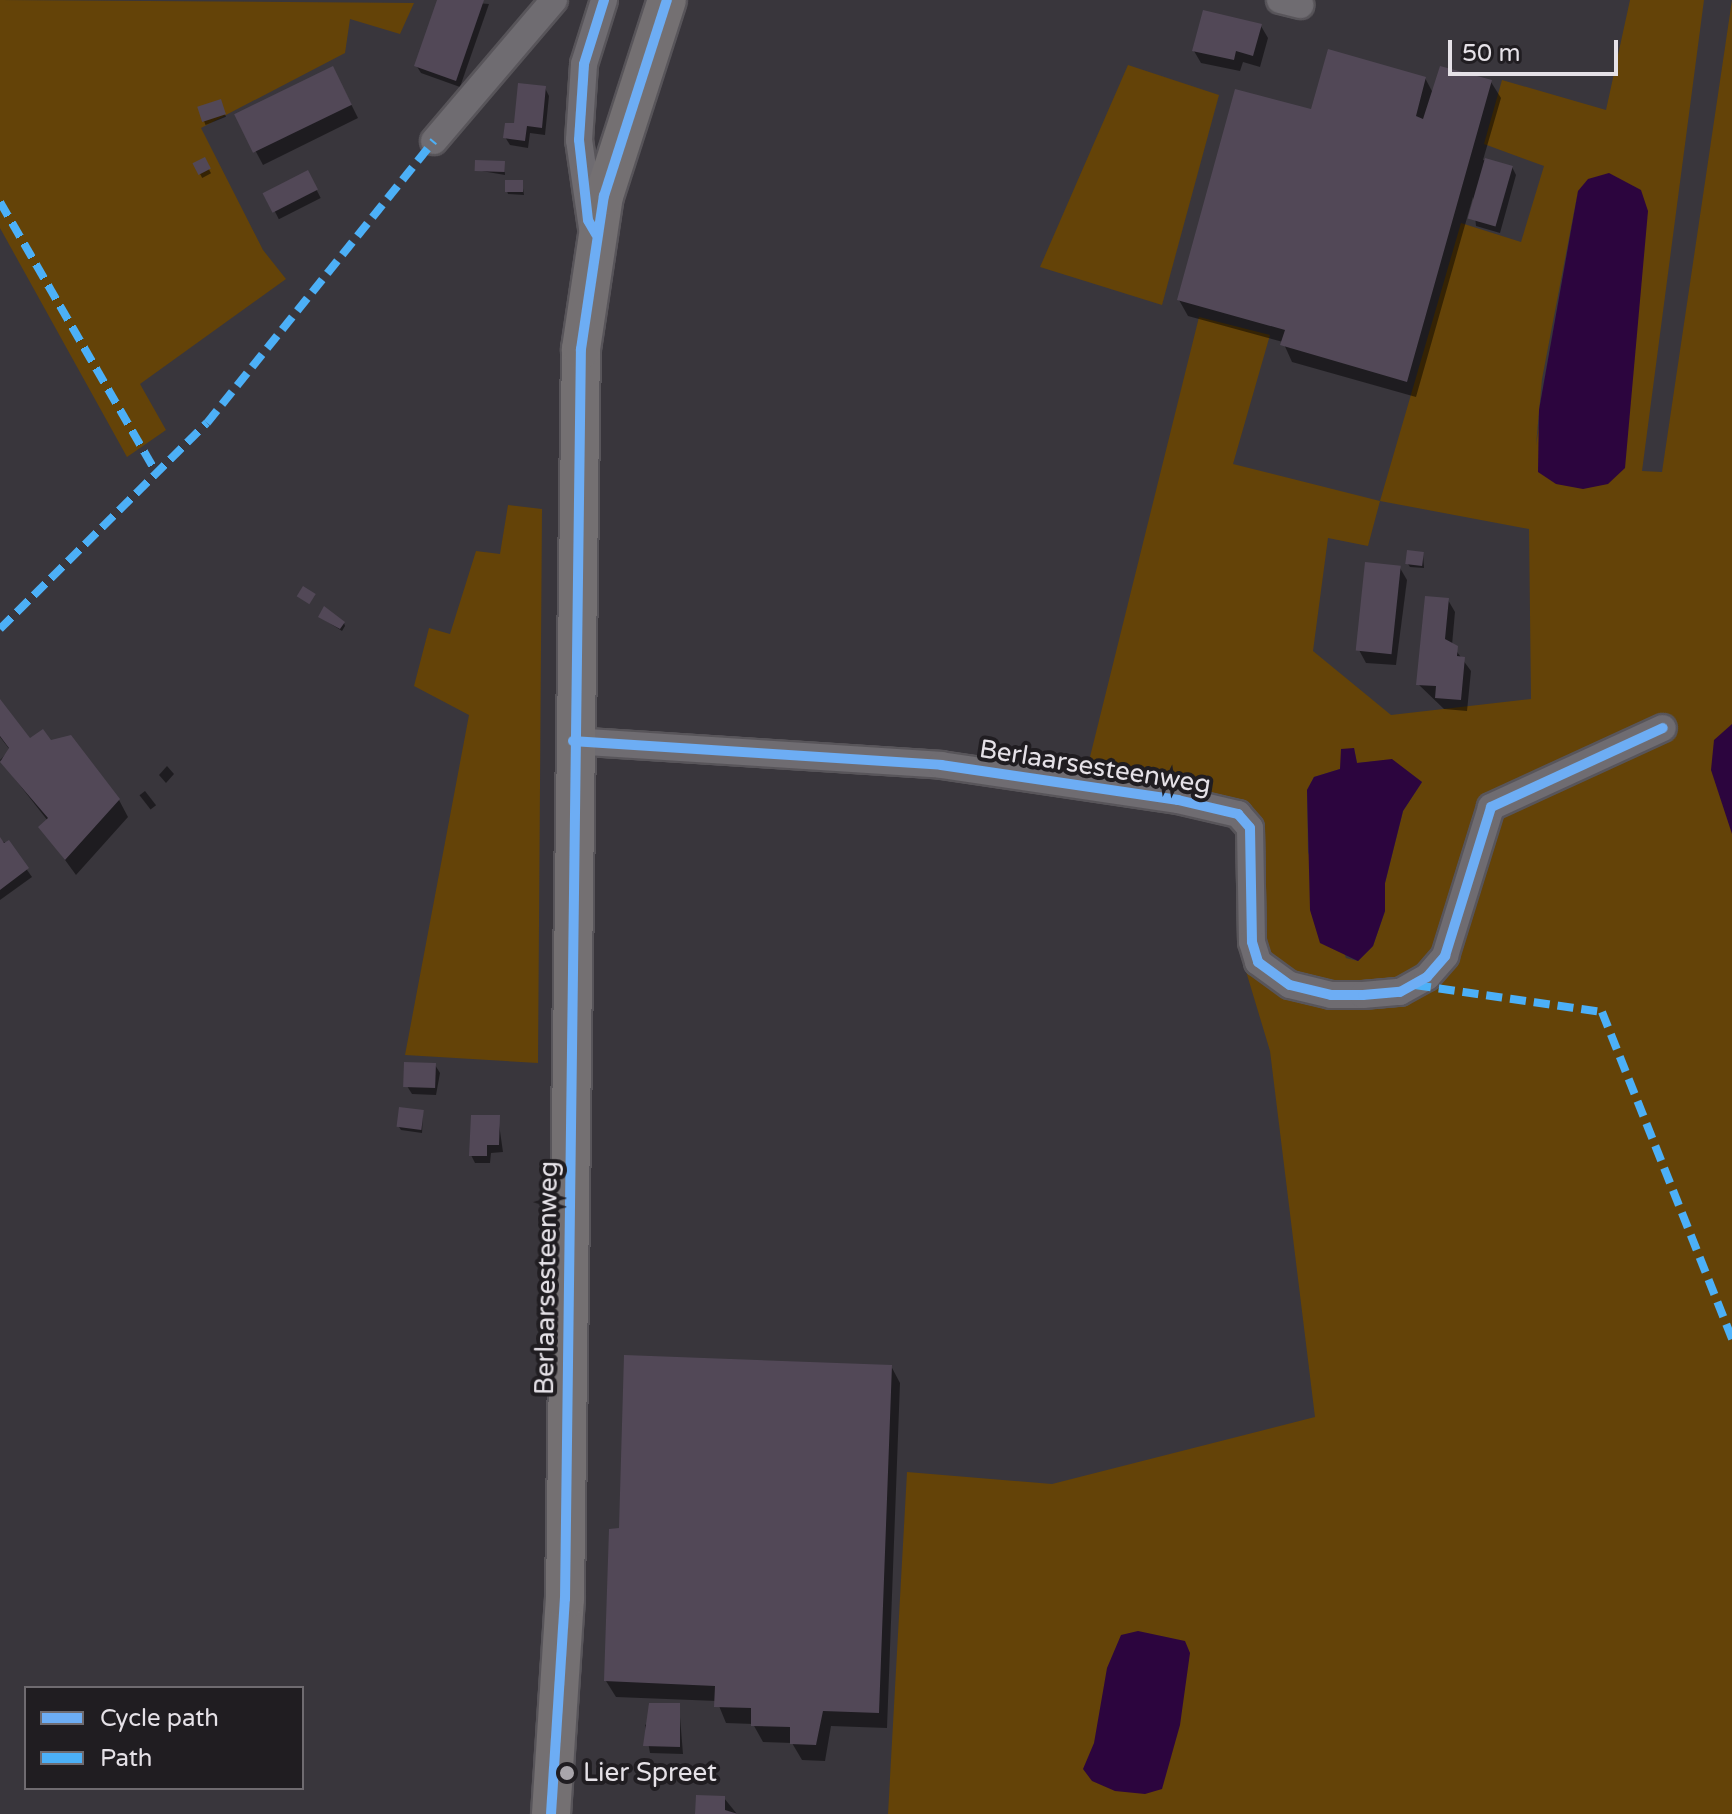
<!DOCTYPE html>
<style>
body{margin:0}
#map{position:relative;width:1732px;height:1814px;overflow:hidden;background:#39363c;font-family:"Varela Round",sans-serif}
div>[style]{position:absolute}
.green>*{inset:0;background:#644308}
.water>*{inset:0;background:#2c053e}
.shadow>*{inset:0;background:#0007;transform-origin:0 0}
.building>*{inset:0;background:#524857;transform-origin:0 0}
.roads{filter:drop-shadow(2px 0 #58555a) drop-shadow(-2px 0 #58555a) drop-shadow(0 2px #58555a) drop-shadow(0 -2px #58555a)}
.street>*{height:26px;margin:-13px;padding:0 13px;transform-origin:13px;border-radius:13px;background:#6f6c71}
.secondary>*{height:38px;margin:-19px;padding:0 19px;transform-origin:19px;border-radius:19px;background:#747072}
.quiet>*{height:8px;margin-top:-4px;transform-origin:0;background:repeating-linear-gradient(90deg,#4cb0f7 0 16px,transparent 0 24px)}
.cycleway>*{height:10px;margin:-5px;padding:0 5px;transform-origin:5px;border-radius:5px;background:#6dadf4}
.dots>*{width:22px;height:22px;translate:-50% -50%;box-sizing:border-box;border:4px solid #201d21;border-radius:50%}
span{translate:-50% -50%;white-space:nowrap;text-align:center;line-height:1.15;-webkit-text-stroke:8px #201d21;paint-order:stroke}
.street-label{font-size:26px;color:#e5e1e7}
.poi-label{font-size:26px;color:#e5e1e7}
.left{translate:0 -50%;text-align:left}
.legend{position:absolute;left:24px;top:1686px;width:280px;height:104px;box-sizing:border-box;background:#201d21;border:2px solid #6f6b70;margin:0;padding:10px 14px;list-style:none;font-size:24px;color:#e5e1e7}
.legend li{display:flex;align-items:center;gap:16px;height:40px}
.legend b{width:40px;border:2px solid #6f6b70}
.scale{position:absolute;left:1448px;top:40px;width:170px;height:36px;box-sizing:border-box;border:4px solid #e5e1e7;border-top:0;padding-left:10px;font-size:24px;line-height:28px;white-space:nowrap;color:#e5e1e7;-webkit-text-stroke:6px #201d21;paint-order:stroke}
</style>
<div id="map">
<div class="green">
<div style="clip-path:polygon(0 0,414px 3px,400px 34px,350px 19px,345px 53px,201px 128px,263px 250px,286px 279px,140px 384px,166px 430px,127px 457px,0 228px)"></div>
<div style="clip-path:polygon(evenodd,1630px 0,1704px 0,1642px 471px,1662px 472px,1732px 0,1732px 1814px,888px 1814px,907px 1472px,1052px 1484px,1315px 1417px,1270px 1051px,1245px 968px,1245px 835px,1235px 820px,1086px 773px,1199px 317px,1270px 335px,1233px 464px,1380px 501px,1461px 223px,1521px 242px,1544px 166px,1484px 144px,1502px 80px,1606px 110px,1630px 0,1578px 191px,1536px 445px,1542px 379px,1578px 191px,1630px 0,1380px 501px,1529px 529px,1531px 699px,1391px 715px,1313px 651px,1328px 538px,1368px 546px,1380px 501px,1630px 0,1354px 748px,1357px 763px,1392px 760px,1422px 782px,1403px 811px,1385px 883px,1385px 911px,1373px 946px,1358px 961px,1346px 958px,1308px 852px,1307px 790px,1314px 777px,1340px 769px,1354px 748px)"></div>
<div style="clip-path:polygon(1128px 65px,1219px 95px,1162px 305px,1040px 267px)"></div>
<div style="clip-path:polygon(508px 505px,542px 509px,538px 1063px,405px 1055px,469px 715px,414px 686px,429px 628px,450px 634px,476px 551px,500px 554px)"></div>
</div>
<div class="water">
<div style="clip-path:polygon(1609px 173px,1641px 190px,1648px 211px,1625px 468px,1608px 484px,1583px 489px,1556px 484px,1538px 472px,1539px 410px,1578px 191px,1588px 179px)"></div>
<div style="clip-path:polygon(1732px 724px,1732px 834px,1711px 770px,1714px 740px)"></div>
<div style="clip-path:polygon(1354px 748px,1357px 763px,1392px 759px,1422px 782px,1403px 811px,1385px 883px,1385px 911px,1373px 946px,1358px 961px,1320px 943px,1310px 910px,1307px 790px,1314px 777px,1340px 769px,1341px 749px)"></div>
<div style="clip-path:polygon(1138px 1631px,1185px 1641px,1190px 1653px,1180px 1725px,1162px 1789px,1145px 1794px,1115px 1791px,1092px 1781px,1083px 1769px,1094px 1743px,1107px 1668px,1121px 1635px)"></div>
</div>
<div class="shadow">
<div style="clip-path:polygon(439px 0,489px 4px,460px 87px,421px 73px,416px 65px)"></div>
<div style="clip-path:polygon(1261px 26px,1268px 38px,1260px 67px,1243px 62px,1240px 71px,1201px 63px,1194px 51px)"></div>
<div style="clip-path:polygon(1425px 78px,1433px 93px,1491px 82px,1501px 98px,1483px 160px,1512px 167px,1516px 175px,1500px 233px,1476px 226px,1473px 197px,1416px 397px,1292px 362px,1283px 342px,1188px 316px,1179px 300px,1312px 112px)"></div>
<div style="clip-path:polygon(339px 80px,358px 118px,263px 165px,237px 116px)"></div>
<div style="clip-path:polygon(545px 88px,549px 96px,545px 135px,530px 133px,528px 148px,510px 145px,505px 137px)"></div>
<div style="left:220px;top:102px;width:16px;height:22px;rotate:68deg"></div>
<div style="left:204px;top:160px;width:15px;height:10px;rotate:62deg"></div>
<div style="clip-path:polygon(504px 162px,505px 175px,476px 170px)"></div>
<div style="left:308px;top:173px;width:28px;height:47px;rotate:63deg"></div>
<div style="clip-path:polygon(522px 182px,524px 195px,508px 194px,507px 191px)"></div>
<div style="clip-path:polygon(1423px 554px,1424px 568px,1410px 567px,1408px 564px)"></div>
<div style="clip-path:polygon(1400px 568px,1407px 580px,1396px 665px,1366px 663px,1359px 650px)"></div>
<div style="clip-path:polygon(1448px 600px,1455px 612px,1452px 645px,1471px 671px,1467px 711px,1444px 709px,1418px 684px)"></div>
<div style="clip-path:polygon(320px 617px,344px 623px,345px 626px,342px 631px)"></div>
<div style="clip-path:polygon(0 705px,30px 741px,119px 800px,128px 817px,76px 875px,41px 827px,48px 821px,0 760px,10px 750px,0 737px)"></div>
<div style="clip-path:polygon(167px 766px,174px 774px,166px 783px,159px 775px)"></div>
<div style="left:145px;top:791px;width:18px;height:7px;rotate:52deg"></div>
<div style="clip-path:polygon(0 841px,8px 843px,32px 877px,0 900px)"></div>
<div style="clip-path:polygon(435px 1065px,440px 1073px,436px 1095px,412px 1094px,407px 1086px)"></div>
<div style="clip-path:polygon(423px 1112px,422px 1133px,401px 1130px,399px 1127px)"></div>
<div style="clip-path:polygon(498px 1117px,503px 1152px,491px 1153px,490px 1163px,475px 1163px,471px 1155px)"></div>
<div style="clip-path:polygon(891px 1366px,900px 1383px,887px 1728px,831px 1726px,825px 1761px,802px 1760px,792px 1743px,763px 1742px,753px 1724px,726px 1723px,717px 1701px,616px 1697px,606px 1681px,621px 1530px)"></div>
<div style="clip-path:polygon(679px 1705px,683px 1754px,650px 1753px,645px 1725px)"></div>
<div style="clip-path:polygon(724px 1798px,737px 1814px,697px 1814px)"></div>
</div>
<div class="building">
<div style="clip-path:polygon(437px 0,484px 0,456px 81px,414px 66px)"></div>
<div style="clip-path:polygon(1203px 10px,1262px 24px,1253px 56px,1236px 51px,1234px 60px,1192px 51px)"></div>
<div style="clip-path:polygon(1328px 49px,1426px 77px,1416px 116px,1423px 119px,1440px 66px,1492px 80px,1407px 382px,1280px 345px,1285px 330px,1177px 300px,1235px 89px,1311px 109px)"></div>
<div style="left:333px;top:66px;width:43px;height:110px;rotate:64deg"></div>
<div style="clip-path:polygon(518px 83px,546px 86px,542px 128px,527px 126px,525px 141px,503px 138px,505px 123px,514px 123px)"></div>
<div style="left:221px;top:99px;width:16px;height:25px;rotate:72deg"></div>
<div style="left:205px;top:157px;width:13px;height:14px;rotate:63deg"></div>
<div style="left:1485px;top:158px;width:29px;height:63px;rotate:16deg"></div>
<div style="left:475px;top:160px;width:30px;height:11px;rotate:2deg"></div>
<div style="left:308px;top:170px;width:22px;height:51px;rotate:63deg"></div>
<div style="left:505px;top:180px;width:18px;height:12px"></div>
<div style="left:1407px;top:550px;width:17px;height:14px;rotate:7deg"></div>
<div style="left:1365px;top:562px;width:36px;height:89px;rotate:6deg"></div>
<div style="left:303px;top:586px;width:15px;height:12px;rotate:32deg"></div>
<div style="clip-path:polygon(1425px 596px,1449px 598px,1445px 639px,1458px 646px,1457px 656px,1465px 657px,1461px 700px,1435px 698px,1436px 686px,1416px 685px)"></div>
<div style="clip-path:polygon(324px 606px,345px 622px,340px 629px,318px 617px)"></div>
<div style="clip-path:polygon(0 699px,30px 738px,43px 729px,51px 740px,71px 735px,120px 799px,65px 860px,38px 827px,48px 818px,0 762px,9px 748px,0 736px)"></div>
<div style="clip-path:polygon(0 837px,4px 843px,9px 840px,29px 868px,0 890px)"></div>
<div style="left:404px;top:1062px;width:32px;height:25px;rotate:2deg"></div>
<div style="left:399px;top:1107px;width:25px;height:20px;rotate:7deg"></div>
<div style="clip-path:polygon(471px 1115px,500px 1115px,499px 1145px,487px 1145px,487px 1156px,469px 1156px)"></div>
<div style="clip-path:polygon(624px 1355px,892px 1365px,879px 1713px,823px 1711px,816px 1745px,790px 1744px,790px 1727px,751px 1726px,751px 1708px,714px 1707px,715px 1686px,604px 1681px,609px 1529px,619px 1528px)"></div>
<div style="clip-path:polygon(649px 1703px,680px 1703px,680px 1747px,643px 1746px)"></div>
<div style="clip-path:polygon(696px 1795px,725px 1796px,725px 1810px,738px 1814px,695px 1814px)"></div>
</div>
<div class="roads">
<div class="street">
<div style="left:1280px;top:0;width:21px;rotate:14deg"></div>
<div style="left:434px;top:141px;width:185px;rotate:-49.6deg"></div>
<div style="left:592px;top:228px;width:89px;rotate:-98.4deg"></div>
<div style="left:579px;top:140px;width:76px;rotate:-86.2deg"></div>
<div style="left:584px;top:64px;width:67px;rotate:-72.6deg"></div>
<div style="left:573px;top:741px;width:369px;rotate:3.7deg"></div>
<div style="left:941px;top:765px;width:240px;rotate:8.4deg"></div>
<div style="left:1178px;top:800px;width:62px;rotate:13.1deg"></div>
<div style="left:1238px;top:814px;width:18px;rotate:49deg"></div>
<div style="left:1250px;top:828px;width:114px;rotate:89deg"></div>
<div style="left:1252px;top:942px;width:21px;rotate:73deg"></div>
<div style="left:1258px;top:962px;width:39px;rotate:36deg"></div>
<div style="left:1290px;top:985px;width:42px;rotate:13.7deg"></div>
<div style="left:1331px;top:995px;width:32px"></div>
<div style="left:1363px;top:995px;width:37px;rotate:-5deg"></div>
<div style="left:1400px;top:992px;width:31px;rotate:-29deg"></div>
<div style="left:1427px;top:977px;width:28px;rotate:-49deg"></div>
<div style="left:1445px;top:956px;width:156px;rotate:-72.8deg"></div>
<div style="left:1491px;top:807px;width:189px;rotate:-24.7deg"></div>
</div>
<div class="secondary">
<div style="left:551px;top:1814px;width:215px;rotate:-86.3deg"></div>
<div style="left:565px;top:1599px;width:1250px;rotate:-89.27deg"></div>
<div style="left:581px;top:349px;width:155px;rotate:-81.5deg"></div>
<div style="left:604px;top:196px;width:206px;rotate:-72.2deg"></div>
</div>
</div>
<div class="quiet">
<div style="left:0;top:202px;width:312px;rotate:60deg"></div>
<div style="left:0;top:629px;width:292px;rotate:-44.9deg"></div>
<div style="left:207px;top:423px;width:362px;rotate:-51.2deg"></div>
<div style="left:1415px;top:985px;width:189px;rotate:8.2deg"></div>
<div style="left:1602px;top:1012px;width:352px;rotate:68.3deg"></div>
</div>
<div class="cycleway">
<div style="left:596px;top:234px;width:16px;rotate:-120deg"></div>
<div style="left:588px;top:220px;width:81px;rotate:-96.4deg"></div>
<div style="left:579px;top:140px;width:76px;rotate:-86.2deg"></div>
<div style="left:584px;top:64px;width:67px;rotate:-72.6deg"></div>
<div style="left:573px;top:741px;width:369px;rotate:3.7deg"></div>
<div style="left:941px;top:765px;width:240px;rotate:8.4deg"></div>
<div style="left:1178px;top:800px;width:62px;rotate:13.1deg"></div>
<div style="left:1238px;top:814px;width:18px;rotate:49deg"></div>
<div style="left:1250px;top:828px;width:114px;rotate:89deg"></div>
<div style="left:1252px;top:942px;width:21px;rotate:73deg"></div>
<div style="left:1258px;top:962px;width:39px;rotate:36deg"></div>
<div style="left:1290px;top:985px;width:42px;rotate:13.7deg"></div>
<div style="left:1331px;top:995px;width:32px"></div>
<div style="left:1363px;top:995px;width:37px;rotate:-5deg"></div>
<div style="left:1400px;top:992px;width:31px;rotate:-29deg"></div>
<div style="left:1427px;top:977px;width:28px;rotate:-49deg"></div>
<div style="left:1445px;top:956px;width:156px;rotate:-72.8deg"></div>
<div style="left:1491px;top:807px;width:189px;rotate:-24.7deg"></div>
<div style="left:551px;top:1814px;width:215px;rotate:-86.3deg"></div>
<div style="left:565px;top:1599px;width:1250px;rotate:-89.27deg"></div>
<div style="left:581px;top:349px;width:155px;rotate:-81.5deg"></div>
<div style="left:604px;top:196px;width:206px;rotate:-72.2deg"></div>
</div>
<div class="dots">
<div style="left:567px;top:1773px;background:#a9a5ab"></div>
</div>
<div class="street-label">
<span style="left:1095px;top:767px;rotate:9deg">Berlaarsesteenweg</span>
<span style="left:547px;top:1278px;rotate:-89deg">Berlaarsesteenweg</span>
</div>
<div class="poi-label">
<span class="left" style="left:583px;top:1773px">Lier Spreet</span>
</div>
<ul class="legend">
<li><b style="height:10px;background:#6dadf4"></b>Cycle path</li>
<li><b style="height:10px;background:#4cb0f7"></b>Path</li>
</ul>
<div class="scale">50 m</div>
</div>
